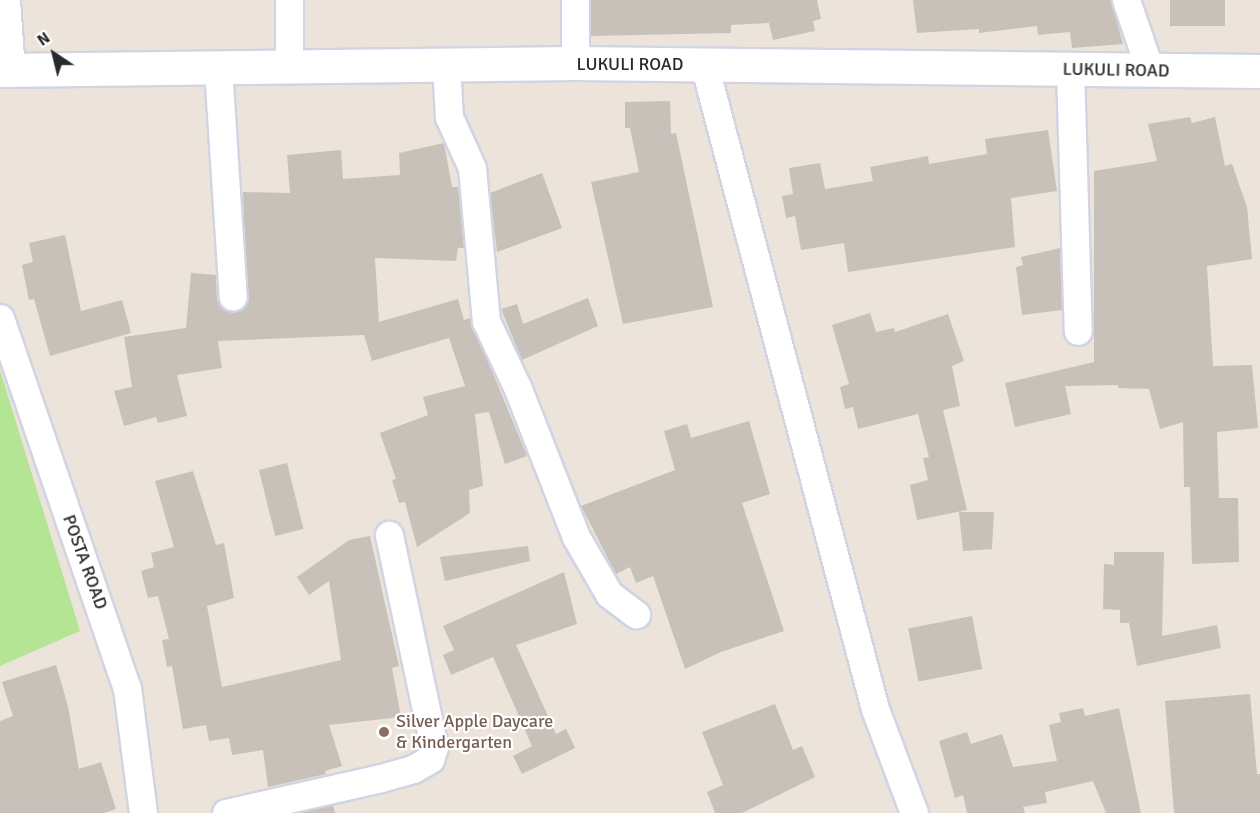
<!DOCTYPE html>
<style>
body{margin:0}
#map{position:relative;width:1260px;height:813px;overflow:hidden;background:#ece4da;font-family:Signika,sans-serif}
div>[style]{position:absolute}
.green>*{inset:0;background:#b3e594}
.building>*{inset:0;background:#c7c1ba;transform-origin:0 0}
.roads{filter:drop-shadow(2px 0 #d0d4e3) drop-shadow(-2px 0 #d0d4e3) drop-shadow(0 2px #d0d4e3) drop-shadow(0 -2px #d0d4e3)}
.street>*{height:27px;margin:-13.5px;padding:0 13.5px;transform-origin:13.5px;border-radius:13.5px;background:#fff}
.secondary>*{height:33px;margin:-16.5px;padding:0 16.5px;transform-origin:16.5px;border-radius:16.5px;background:#fff}
.dots>*{width:16px;height:16px;translate:-50% -50%;box-sizing:border-box;border:3px solid #fff;border-radius:50%}
span{translate:-50% -50%;white-space:nowrap;text-align:center;line-height:1.15;-webkit-text-stroke:4.5px #fff;paint-order:stroke}
.street-label{font-size:18px;color:#292929}
.education-label{font-size:18px;color:#785e54}
.left{translate:0 -50%;text-align:left}
.north{position:absolute;left:24px;top:24px;width:60px;height:60px;-webkit-text-stroke:4px #fff;paint-order:stroke;rotate:325deg;font-size:16px;font-weight:700;line-height:24px;text-align:center;color:#292929}
.north::after{content:'';display:block;margin:auto;width:21px;height:27px;background:#292929;clip-path:polygon(50% 0,100% 100%,50% 72%,0 100%)}
</style>
<div id="map">
<div class="green">
<div style="clip-path:polygon(0 370px,80px 631px,0 666px)"></div>
</div>
<div class="building">
<div style="clip-path:polygon(591px 0,817px 0,821px 19px,813px 21px,815px 31px,773px 40px,769px 23px,731px 25px,731px 33px,591px 36px)"></div>
<div style="clip-path:polygon(913px 0,1111px 0,1123px 44px,1072px 48px,1070px 32px,1038px 35px,1037px 26px,979px 33px,979px 29px,917px 33px)"></div>
<div style="left:1170px;top:0;width:55px;height:26px"></div>
<div style="clip-path:polygon(670px 101px,671px 134px,676px 133px,713px 307px,623px 324px,591px 182px,639px 172px,630px 128px,625px 128px,625px 102px)"></div>
<div style="clip-path:polygon(1190px 117px,1192px 123px,1215px 117px,1225px 166px,1232px 164px,1247px 207px,1252px 259px,1207px 266px,1213px 366px,1252px 365px,1258px 428px,1217px 432px,1219px 498px,1238px 498px,1239px 562px,1192px 564px,1190px 487px,1184px 487px,1183px 422px,1160px 429px,1149px 389px,1118px 388px,1118px 385px,1065px 386px,1071px 414px,1015px 427px,1005px 383px,1094px 362px,1094px 171px,1157px 161px,1148px 124px)"></div>
<div style="clip-path:polygon(1048px 130px,1057px 191px,1011px 198px,1015px 247px,848px 272px,844px 243px,801px 250px,795px 216px,786px 218px,782px 196px,793px 194px,789px 168px,820px 163px,825px 189px,873px 181px,870px 167px,928px 156px,929px 164px,987px 154px,985px 139px)"></div>
<div style="clip-path:polygon(444px 143px,452px 187px,458px 187px,464px 248px,458px 248px,456px 261px,375px 258px,379px 322px,458px 299px,464px 320px,470px 318px,527px 456px,505px 464px,489px 412px,475px 414px,483px 486px,469px 490px,470px 513px,417px 547px,405px 502px,399px 503px,392px 480px,396px 479px,380px 433px,428px 415px,423px 397px,465px 386px,449px 338px,372px 361px,364px 335px,218px 341px,222px 368px,177px 375px,187px 416px,158px 423px,156px 417px,124px 426px,114px 391px,132px 387px,124px 337px,186px 328px,191px 273px,216px 275px,217px 299px,226px 311px,235px 313px,247px 304px,243px 192px,290px 193px,287px 155px,341px 150px,343px 179px,400px 175px,399px 153px)"></div>
<div style="clip-path:polygon(542px 173px,562px 228px,497px 252px,490px 193px)"></div>
<div style="clip-path:polygon(65px 235px,81px 311px,122px 300px,131px 333px,50px 356px,34px 299px,29px 300px,22px 265px,33px 262px,29px 243px)"></div>
<div style="clip-path:polygon(1060px 248px,1062px 310px,1022px 315px,1016px 267px,1023px 265px,1021px 257px)"></div>
<div style="clip-path:polygon(588px 298px,598px 326px,522px 360px,501px 309px,517px 304px,523px 324px)"></div>
<div style="clip-path:polygon(870px 313px,876px 332px,894px 328px,895px 332px,948px 314px,964px 361px,952px 366px,960px 406px,943px 410px,967px 510px,917px 520px,910px 485px,928px 480px,923px 458px,929px 457px,918px 414px,858px 429px,853px 407px,845px 409px,840px 387px,849px 384px,832px 325px)"></div>
<div style="clip-path:polygon(749px 421px,770px 494px,742px 503px,784px 631px,721px 652px,685px 669px,653px 576px,636px 583px,630px 567px,616px 574px,581px 506px,675px 470px,664px 431px,687px 424px,691px 438px)"></div>
<div style="left:287px;top:463px;width:68px;height:29px;rotate:76deg"></div>
<div style="clip-path:polygon(193px 471px,216px 545px,224px 543px,234px 598px,207px 606px,222px 687px,341px 660px,329px 581px,309px 595px,297px 577px,349px 540px,370px 536px,399px 666px,392px 668px,401px 717px,329px 725px,342px 766px,325px 771px,326px 774px,268px 787px,263px 750px,232px 755px,229px 738px,209px 741px,206px 725px,183px 729px,172px 666px,167px 667px,162px 640px,169px 639px,158px 596px,148px 598px,141px 571px,154px 567px,151px 553px,174px 547px,155px 481px)"></div>
<div style="clip-path:polygon(959px 512px,994px 512px,992px 549px,963px 551px)"></div>
<div style="clip-path:polygon(528px 546px,530px 561px,445px 581px,440px 557px)"></div>
<div style="clip-path:polygon(1114px 552px,1164px 552px,1162px 636px,1217px 625px,1221px 648px,1137px 666px,1129px 623px,1120px 623px,1120px 610px,1103px 609px,1104px 564px,1114px 565px)"></div>
<div style="clip-path:polygon(564px 572px,577px 624px,516px 645px,556px 734px,566px 729px,575px 748px,522px 774px,513px 756px,532px 746px,493px 657px,451px 675px,443px 655px,454px 650px,443px 626px)"></div>
<div style="left:972px;top:616px;width:54px;height:65px;rotate:79deg"></div>
<div style="clip-path:polygon(56px 665px,68px 706px,79px 769px,101px 762px,116px 809px,104px 813px,0 813px,0 721px,13px 716px,2px 682px)"></div>
<div style="clip-path:polygon(1250px 694px,1257px 774px,1260px 774px,1260px 813px,1174px 813px,1165px 701px)"></div>
<div style="clip-path:polygon(775px 704px,793px 750px,802px 746px,815px 777px,742px 813px,715px 813px,707px 792px,723px 785px,702px 732px)"></div>
<div style="clip-path:polygon(1083px 708px,1085px 716px,1119px 708px,1141px 813px,1106px 813px,1093px 781px,1045px 792px,1047px 803px,1023px 807px,1025px 813px,967px 813px,963px 795px,955px 798px,939px 741px,967px 732px,971px 744px,1002px 734px,1013px 767px,1057px 761px,1049px 725px,1061px 722px,1059px 713px)"></div>
<div style="clip-path:polygon(333px 805px,335px 813px,298px 813px)"></div>
</div>
<div class="roads">
<div class="street">
<div style="left:6px;top:0;width:71px;rotate:86deg"></div>
<div style="left:289px;top:0;width:67px;rotate:90deg"></div>
<div style="left:1126px;top:0;width:74px;rotate:71.1deg"></div>
<div style="left:575px;top:63px;width:63px;rotate:-90deg"></div>
<div style="left:704px;top:64px;width:667px;rotate:75.15deg"></div>
<div style="left:875px;top:709px;width:111px;rotate:69.4deg"></div>
<div style="left:446px;top:65px;width:52px;rotate:86.7deg"></div>
<div style="left:449px;top:117px;width:56px;rotate:65.7deg"></div>
<div style="left:472px;top:168px;width:154px;rotate:84.8deg"></div>
<div style="left:486px;top:321px;width:75px;rotate:64.8deg"></div>
<div style="left:518px;top:389px;width:159px;rotate:68.6deg"></div>
<div style="left:576px;top:537px;width:66px;rotate:59.9deg"></div>
<div style="left:609px;top:594px;width:34px;rotate:37deg"></div>
<div style="left:218px;top:68px;width:229px;rotate:86.3deg"></div>
<div style="left:1070px;top:69px;width:262px;rotate:88.3deg"></div>
<div style="left:0;top:318px;width:391px;rotate:71.1deg"></div>
<div style="left:127px;top:688px;width:126px;rotate:82.7deg"></div>
<div style="left:226px;top:813px;width:159px;rotate:-12.7deg"></div>
<div style="left:381px;top:778px;width:33px;rotate:-16deg"></div>
<div style="left:413px;top:769px;width:20px;rotate:-30deg"></div>
<div style="left:430px;top:759px;width:13px;rotate:-72deg"></div>
<div style="left:434px;top:747px;width:217px;rotate:-102deg"></div>
</div>
<div class="secondary">
<div style="left:0;top:70px;width:575px;rotate:-0.7deg"></div>
<div style="left:575px;top:63px;width:685px;rotate:0.67deg"></div>
</div>
</div>
<div class="dots">
<div style="left:384px;top:732px;background:#8d6e63"></div>
</div>
<div class="street-label">
<span style="left:630px;top:64px">LUKULI ROAD</span>
<span style="left:1116px;top:70px;rotate:1deg">LUKULI ROAD</span>
<span style="left:85px;top:562px;rotate:70deg">POSTA ROAD</span>
</div>
<div class="education-label">
<span class="left" style="left:396px;top:732px">Silver Apple Daycare<br>&amp; Kindergarten</span>
</div>
<div class="north">N</div>
</div>
